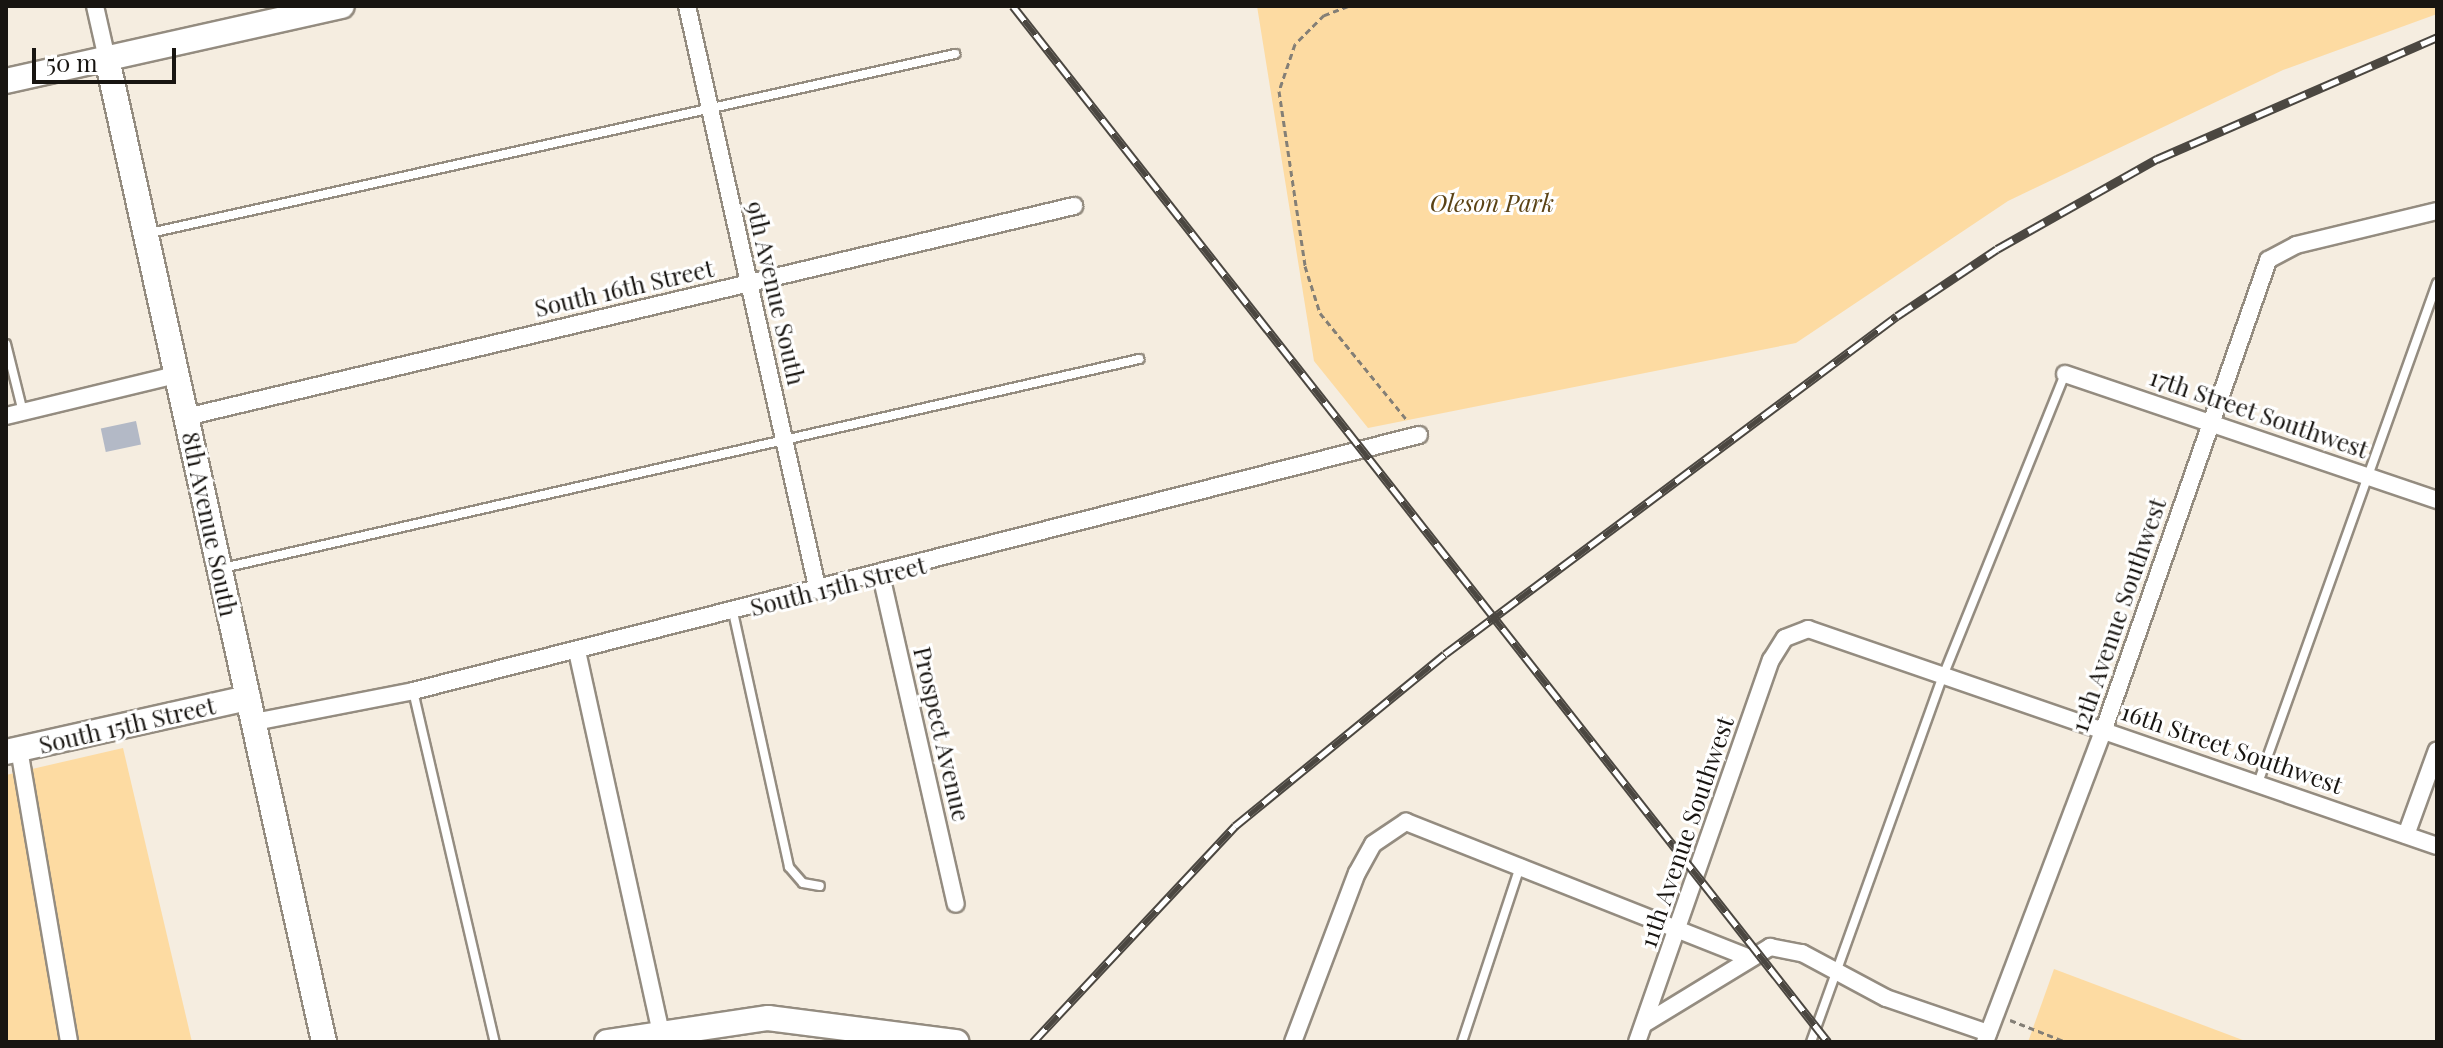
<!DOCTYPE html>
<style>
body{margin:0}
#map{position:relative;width:2443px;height:1048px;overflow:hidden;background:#f5ede0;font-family:"Playfair Display",serif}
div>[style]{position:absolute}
.green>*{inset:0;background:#fddba2}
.building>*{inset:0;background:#b3b9c6;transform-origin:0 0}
.path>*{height:3px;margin-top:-1.5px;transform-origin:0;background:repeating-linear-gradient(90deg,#847f76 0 6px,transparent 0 10px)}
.roads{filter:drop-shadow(2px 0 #948c80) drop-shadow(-2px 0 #948c80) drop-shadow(0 2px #948c80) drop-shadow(0 -2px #948c80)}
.lane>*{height:8px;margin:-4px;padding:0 4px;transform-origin:4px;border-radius:4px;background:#fff}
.street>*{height:16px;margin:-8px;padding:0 8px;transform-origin:8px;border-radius:8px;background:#fff}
.secondary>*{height:24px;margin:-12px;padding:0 12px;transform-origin:12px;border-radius:12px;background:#fff}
.rail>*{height:9px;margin-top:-4.5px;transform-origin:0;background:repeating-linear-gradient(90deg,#fff 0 18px,#4b4741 0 36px);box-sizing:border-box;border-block:2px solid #4b4741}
span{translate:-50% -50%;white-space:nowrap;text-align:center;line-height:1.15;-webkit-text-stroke:6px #fff;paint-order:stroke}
.park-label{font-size:24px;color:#5b4315;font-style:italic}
.street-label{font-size:24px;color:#181511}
.frame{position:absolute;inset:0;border:8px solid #181511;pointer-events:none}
.scale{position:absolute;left:32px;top:48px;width:144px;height:36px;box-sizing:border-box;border:4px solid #181511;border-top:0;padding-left:10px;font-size:24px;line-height:28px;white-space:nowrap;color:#181511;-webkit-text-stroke:6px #fff;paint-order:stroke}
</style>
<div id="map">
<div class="green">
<div style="clip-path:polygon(1257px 6px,2437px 6px,2437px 14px,2283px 70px,2008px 201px,1796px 343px,1368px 428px,1314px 361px)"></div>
<div style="clip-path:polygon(123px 748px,192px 1042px,6px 1042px,6px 775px)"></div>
<div style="clip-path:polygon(2054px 969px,2248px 1042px,2028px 1042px)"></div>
</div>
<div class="building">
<div style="left:136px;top:421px;width:24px;height:36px;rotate:78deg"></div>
</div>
<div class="path">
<div style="left:1348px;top:6px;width:26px;rotate:159deg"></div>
<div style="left:1324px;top:15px;width:41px;rotate:135deg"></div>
<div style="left:1295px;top:44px;width:50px;rotate:108.8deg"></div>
<div style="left:1279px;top:91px;width:177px;rotate:81.5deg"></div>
<div style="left:1305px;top:266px;width:49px;rotate:72.3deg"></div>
<div style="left:1320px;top:313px;width:138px;rotate:50.9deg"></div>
<div style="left:2010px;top:1020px;width:60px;rotate:21.4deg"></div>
</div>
<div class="roads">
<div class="lane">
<div style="left:150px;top:233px;width:825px;rotate:-12.54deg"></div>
<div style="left:6px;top:344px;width:70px;rotate:76deg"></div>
<div style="left:223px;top:568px;width:940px;rotate:-12.85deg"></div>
<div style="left:733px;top:612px;width:261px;rotate:77.6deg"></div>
<div style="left:789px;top:867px;width:21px;rotate:49deg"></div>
<div style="left:803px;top:883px;width:17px;rotate:10deg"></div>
<div style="left:413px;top:691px;width:360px;rotate:76.9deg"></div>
<div style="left:2258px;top:783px;width:531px;rotate:-70.3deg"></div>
<div style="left:1462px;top:1042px;width:188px;rotate:-71.7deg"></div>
<div style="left:1811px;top:1042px;width:389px;rotate:-70.2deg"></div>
<div style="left:1943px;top:676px;width:326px;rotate:-68deg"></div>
</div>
<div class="street">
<div style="left:95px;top:6px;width:54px;rotate:77.2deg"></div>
<div style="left:687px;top:6px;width:599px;rotate:77.38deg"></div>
<div style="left:2065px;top:374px;width:393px;rotate:18.7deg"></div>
<div style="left:6px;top:416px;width:175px;rotate:-13.6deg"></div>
<div style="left:186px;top:417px;width:913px;rotate:-13.37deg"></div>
<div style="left:881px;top:575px;width:337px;rotate:77.2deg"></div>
<div style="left:577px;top:651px;width:400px;rotate:77.6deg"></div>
<div style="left:254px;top:722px;width:162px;rotate:-11deg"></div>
<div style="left:413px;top:691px;width:1038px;rotate:-14.28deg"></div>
<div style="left:19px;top:749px;width:297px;rotate:80.3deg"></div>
<div style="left:2406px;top:835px;width:90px;rotate:-70deg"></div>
<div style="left:1644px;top:1024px;width:148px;rotate:-31.4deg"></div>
<div style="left:1770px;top:947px;width:33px;rotate:11deg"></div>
<div style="left:1802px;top:953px;width:95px;rotate:28.2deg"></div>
<div style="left:1886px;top:998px;width:108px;rotate:18.9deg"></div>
<div style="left:1293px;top:1042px;width:181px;rotate:-69.3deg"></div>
<div style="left:1357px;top:873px;width:33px;rotate:-61deg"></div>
<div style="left:1373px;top:844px;width:40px;rotate:-34deg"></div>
<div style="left:1406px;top:822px;width:369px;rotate:21.6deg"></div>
<div style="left:1637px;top:1042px;width:405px;rotate:-70.7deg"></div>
<div style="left:1771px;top:660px;width:26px;rotate:-58deg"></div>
<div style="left:1785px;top:638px;width:25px;rotate:-21deg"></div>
<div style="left:1808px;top:629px;width:665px;rotate:19.03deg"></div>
<div style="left:1985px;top:1042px;width:335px;rotate:-69.2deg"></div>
<div style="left:2104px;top:729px;width:497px;rotate:-70.7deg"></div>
<div style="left:2268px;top:260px;width:32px;rotate:-28deg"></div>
<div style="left:2296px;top:245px;width:145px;rotate:-13.6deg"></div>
</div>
<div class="secondary">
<div style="left:107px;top:59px;width:1007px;rotate:77.55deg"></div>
<div style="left:6px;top:81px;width:344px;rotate:-12.6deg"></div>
<div style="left:6px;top:752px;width:248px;rotate:-12.6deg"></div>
<div style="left:607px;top:1042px;width:163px;rotate:-8.5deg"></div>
<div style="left:768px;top:1018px;width:190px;rotate:7.3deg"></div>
</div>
</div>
<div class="rail">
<div style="left:1013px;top:6px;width:1318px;rotate:51.81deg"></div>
<div style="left:1033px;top:1042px;width:296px;rotate:-46.9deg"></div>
<div style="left:1235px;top:826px;width:271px;rotate:-39.3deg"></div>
<div style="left:1445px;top:654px;width:564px;rotate:-36.79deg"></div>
<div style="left:1897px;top:316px;width:120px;rotate:-33.8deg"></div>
<div style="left:1997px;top:249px;width:184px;rotate:-29.4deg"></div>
<div style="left:2157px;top:159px;width:305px;rotate:-23.5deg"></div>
</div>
<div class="park-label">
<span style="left:1492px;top:203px">Oleson Park</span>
</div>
<div class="street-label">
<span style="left:624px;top:288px;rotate:-13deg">South 16th Street</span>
<span style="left:776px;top:293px;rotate:77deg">9th Avenue South</span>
<span style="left:2259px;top:413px;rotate:19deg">17th Street Southwest</span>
<span style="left:210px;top:524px;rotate:78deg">8th Avenue South</span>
<span style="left:838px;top:586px;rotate:-14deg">South 15th Street</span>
<span style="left:2118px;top:615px;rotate:-71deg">12th Avenue Southwest</span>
<span style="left:127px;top:725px;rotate:-13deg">South 15th Street</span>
<span style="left:942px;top:734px;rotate:77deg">Prospect Avenue</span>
<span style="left:2232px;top:748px;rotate:19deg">16th Street Southwest</span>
<span style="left:1686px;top:832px;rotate:-71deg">11th Avenue Southwest</span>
</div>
<div class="frame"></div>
<div class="scale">50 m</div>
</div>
